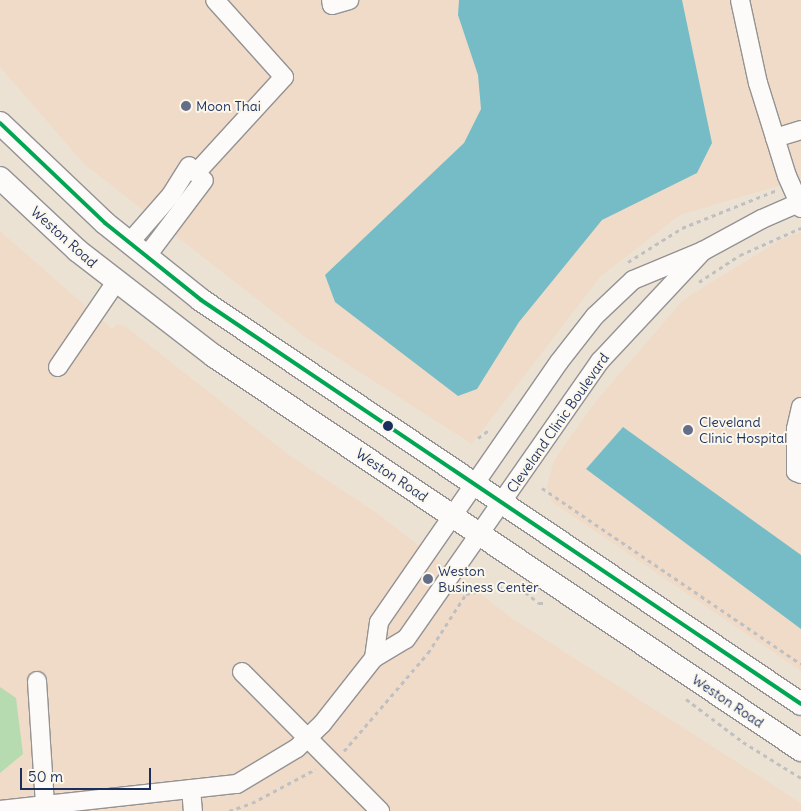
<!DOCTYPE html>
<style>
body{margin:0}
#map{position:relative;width:801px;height:811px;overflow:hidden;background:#ece2d4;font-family:Delius,sans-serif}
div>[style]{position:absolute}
.built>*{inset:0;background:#efdbc7}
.green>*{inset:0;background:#b6dbb1}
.water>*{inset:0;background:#75bcc7}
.path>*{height:3px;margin-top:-1.5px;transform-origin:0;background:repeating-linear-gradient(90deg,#c0c0c2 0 4px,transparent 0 8px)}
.roads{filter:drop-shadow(1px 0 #949293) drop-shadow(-1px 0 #949293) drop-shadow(0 1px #949293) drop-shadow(0 -1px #949293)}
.minor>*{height:18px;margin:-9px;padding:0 9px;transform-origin:9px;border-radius:9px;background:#fcfbf9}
.major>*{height:22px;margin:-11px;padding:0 11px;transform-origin:11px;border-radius:11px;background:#fcfbf9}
.bus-1>*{height:4px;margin:-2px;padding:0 2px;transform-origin:2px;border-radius:2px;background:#00a651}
.dots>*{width:14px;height:14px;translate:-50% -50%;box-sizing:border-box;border:2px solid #fbf7ec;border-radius:50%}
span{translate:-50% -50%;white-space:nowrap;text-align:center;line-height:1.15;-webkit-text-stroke:4px #fbf7ec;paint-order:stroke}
.poi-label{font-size:14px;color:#1b2f5e}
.left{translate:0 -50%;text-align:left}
.street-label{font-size:14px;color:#1b2f5e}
.scale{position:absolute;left:20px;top:768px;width:131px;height:22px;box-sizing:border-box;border:2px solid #1b2f5e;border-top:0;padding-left:6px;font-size:15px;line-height:18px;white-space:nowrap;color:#1b2f5e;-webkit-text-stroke:4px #fbf7ec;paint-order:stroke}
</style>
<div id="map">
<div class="built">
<div style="clip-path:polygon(0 0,801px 0,801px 179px,680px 215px,601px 276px,472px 444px,308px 339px,84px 164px,0 67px)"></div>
<div style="clip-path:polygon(0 231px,112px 329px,117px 324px,125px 326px,289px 455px,377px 513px,510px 617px,801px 803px,801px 811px,0 811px)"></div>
<div style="clip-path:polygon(801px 232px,801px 671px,552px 502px,547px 486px,554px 460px,597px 400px,683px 300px,780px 240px)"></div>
</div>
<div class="green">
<div style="clip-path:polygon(0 687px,16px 698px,23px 754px,0 773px)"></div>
</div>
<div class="water">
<div style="clip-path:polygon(459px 0,682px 0,712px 143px,697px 173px,602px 220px,519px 322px,477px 389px,458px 396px,335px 302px,325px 275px,464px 143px,481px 109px,478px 75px,458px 15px)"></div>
<div style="clip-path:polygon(623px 427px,801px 555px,801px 629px,586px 469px)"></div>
</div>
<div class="path">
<div style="left:628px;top:262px;width:64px;rotate:-32.2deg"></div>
<div style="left:682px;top:228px;width:102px;rotate:-21.8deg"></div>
<div style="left:699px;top:282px;width:49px;rotate:-33.4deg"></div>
<div style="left:740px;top:255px;width:67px;rotate:-23.9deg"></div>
<div style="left:478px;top:438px;width:14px;rotate:-36deg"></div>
<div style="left:542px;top:488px;width:313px;rotate:34.2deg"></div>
<div style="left:490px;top:589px;width:29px;rotate:-4deg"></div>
<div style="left:519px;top:587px;width:26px;rotate:39deg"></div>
<div style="left:539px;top:603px;width:8px"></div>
<div style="left:686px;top:699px;width:71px;rotate:37deg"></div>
<div style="left:743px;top:742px;width:68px;rotate:31.8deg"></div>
<div style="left:344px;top:751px;width:129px;rotate:-49.4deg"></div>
<div style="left:428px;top:653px;width:70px;rotate:-57.2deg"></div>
<div style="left:466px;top:594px;width:15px;rotate:-11deg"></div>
<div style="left:229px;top:811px;width:24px;rotate:-19deg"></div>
<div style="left:252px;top:803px;width:72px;rotate:-28deg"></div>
</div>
<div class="roads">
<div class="minor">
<div style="left:331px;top:0;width:5px;rotate:79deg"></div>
<div style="left:332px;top:5px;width:18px;rotate:-16deg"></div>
<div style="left:740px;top:0;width:85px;rotate:77.8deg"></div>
<div style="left:758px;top:83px;width:97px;rotate:72.7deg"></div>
<div style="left:787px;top:176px;width:35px;rotate:66deg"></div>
<div style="left:775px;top:138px;width:27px;rotate:-17deg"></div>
<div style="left:196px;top:173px;width:130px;rotate:-47.5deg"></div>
<div style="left:284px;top:77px;width:103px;rotate:-131.9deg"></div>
<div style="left:129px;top:243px;width:64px;rotate:-48.8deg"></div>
<div style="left:171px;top:195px;width:34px;rotate:-58deg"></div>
<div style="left:146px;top:257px;width:96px;rotate:-53deg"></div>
<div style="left:58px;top:367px;width:103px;rotate:-55.7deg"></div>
<div style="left:801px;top:407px;width:23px;rotate:103deg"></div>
<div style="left:796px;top:429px;width:43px;rotate:90deg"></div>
<div style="left:796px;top:472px;width:5px;rotate:22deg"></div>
<div style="left:374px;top:658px;width:36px;rotate:-82deg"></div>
<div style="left:379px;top:622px;width:316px;rotate:-55.3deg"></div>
<div style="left:559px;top:362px;width:58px;rotate:-52deg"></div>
<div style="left:595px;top:316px;width:52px;rotate:-43.5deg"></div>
<div style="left:633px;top:280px;width:76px;rotate:-22.5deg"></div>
<div style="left:703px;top:251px;width:67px;rotate:-28.5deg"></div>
<div style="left:762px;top:219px;width:43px;rotate:-23.6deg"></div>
<div style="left:242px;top:672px;width:196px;rotate:45.2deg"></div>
<div style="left:37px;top:681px;width:124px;rotate:86.3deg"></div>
<div style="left:191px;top:789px;width:22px;rotate:85deg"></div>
<div style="left:0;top:810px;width:238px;rotate:-6.3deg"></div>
<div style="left:237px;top:784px;width:70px;rotate:-31deg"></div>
<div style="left:297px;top:748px;width:35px;rotate:-44deg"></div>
<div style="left:322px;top:724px;width:84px;rotate:-51.8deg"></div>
<div style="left:374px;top:658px;width:37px;rotate:-31deg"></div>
<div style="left:406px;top:639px;width:339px;rotate:-55.1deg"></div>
<div style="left:600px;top:361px;width:151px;rotate:-46.9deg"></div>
</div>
<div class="major">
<div style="left:0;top:123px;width:145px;rotate:43.6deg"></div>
<div style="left:105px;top:223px;width:123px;rotate:38.7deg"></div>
<div style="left:201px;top:300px;width:723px;rotate:33.95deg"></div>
<div style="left:0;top:178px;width:107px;rotate:43.1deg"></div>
<div style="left:78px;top:251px;width:172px;rotate:37.7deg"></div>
<div style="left:214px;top:356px;width:707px;rotate:33.87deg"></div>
</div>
</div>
<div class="bus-1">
<div style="left:0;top:123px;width:145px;rotate:43.6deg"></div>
<div style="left:105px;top:223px;width:123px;rotate:38.7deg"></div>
<div style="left:201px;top:300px;width:723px;rotate:33.95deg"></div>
</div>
<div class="dots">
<div style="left:186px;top:106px;background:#646e87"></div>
<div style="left:388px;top:426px;background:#1b2f5e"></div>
<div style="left:688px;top:430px;background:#646e87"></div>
<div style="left:428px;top:579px;background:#646e87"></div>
</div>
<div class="poi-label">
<span class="left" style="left:196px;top:106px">Moon Thai</span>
<span class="left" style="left:699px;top:430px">Cleveland<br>Clinic Hospital</span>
<span class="left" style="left:438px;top:579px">Weston<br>Business Center</span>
</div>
<div class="street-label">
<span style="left:64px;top:237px;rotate:42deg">Weston Road</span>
<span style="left:558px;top:423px;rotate:-55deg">Cleveland Clinic Boulevard</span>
<span style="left:392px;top:475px;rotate:34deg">Weston Road</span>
<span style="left:728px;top:701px;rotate:34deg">Weston Road</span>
</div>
<div class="scale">50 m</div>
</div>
